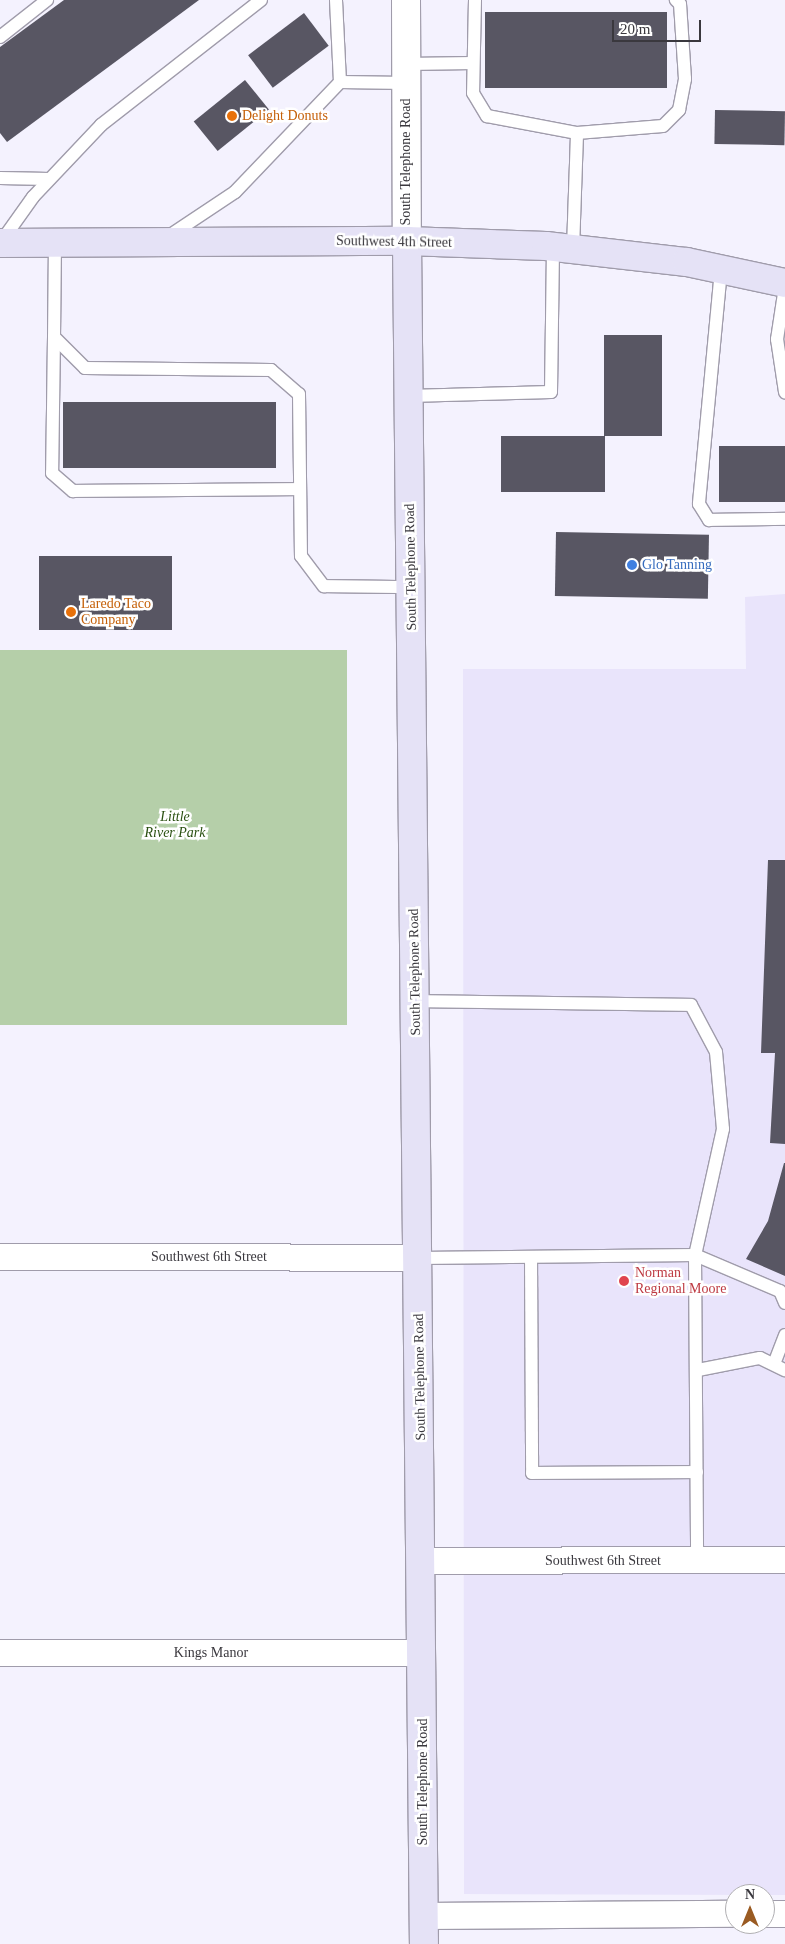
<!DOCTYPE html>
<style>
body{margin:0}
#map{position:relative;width:785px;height:1944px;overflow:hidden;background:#f4f2fe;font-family:"Times New Roman",serif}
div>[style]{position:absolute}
.built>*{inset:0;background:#e9e4fb}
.green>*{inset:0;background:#b5cfa9;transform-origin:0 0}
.building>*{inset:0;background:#585663;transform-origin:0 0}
.roads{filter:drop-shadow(1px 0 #a09cab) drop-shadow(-1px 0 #a09cab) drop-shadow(0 1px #a09cab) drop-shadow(0 -1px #a09cab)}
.service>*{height:12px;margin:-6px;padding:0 6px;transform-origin:6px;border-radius:6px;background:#fff}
.minor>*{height:26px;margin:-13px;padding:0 13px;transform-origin:13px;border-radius:13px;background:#fff}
.tertiary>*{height:28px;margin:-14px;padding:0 14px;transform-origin:14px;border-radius:14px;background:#fff}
.secondary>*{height:28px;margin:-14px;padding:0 14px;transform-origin:14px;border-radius:14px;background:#e5e2f6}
.dots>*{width:14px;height:14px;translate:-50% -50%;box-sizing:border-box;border:2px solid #fff;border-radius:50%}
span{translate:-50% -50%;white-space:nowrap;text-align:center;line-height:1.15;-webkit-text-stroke:5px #fff;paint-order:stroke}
.food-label{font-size:14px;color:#c56008}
.left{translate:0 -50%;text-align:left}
.street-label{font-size:14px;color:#3a383e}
.shop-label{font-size:14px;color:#366cbe}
.park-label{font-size:14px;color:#2a5011;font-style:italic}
.health-label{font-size:14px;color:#be3a42}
.north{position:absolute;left:725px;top:1884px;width:50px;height:50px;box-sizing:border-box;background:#fff;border:1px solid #b0afb2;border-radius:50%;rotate:0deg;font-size:14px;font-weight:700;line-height:20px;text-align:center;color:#3a383e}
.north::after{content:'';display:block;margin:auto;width:18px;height:22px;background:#9a5b22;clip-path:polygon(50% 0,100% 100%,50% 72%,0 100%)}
.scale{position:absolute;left:612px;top:20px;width:89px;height:22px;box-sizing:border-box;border:2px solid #3a383e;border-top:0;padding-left:6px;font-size:15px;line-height:18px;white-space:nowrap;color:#3a383e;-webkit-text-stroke:4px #fff;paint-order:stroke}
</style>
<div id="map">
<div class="built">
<div style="clip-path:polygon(785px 594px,785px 1895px,464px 1894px,463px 669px,746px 669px,745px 597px)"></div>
</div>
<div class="green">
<div style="left:0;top:650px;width:347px;height:375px"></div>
</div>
<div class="building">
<div style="clip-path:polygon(64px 0,199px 0,7px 142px,0 133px,0 47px)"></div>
<div style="left:485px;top:12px;width:182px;height:76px"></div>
<div style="left:304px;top:13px;width:41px;height:70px;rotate:53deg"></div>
<div style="left:245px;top:80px;width:38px;height:66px;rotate:51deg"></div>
<div style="left:715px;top:110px;width:70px;height:34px;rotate:1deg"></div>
<div style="left:604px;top:335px;width:58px;height:101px"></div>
<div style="left:63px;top:402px;width:213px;height:66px"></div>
<div style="left:501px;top:436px;width:104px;height:56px"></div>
<div style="left:719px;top:446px;width:66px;height:56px"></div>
<div style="left:556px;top:532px;width:153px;height:64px;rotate:1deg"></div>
<div style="left:39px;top:556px;width:133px;height:74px"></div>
<div style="clip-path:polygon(768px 860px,785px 860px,785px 1144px,770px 1143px,775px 1053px,761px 1053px)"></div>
<div style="clip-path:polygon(784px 1163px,785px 1163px,785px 1276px,746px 1259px,768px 1221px)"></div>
</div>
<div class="roads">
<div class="service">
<div style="left:475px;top:0;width:93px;rotate:91.2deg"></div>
<div style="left:473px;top:93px;width:27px;rotate:59deg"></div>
<div style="left:487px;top:116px;width:92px;rotate:10.7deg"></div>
<div style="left:577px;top:133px;width:86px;rotate:-4.7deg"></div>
<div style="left:663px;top:126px;width:23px;rotate:-45deg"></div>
<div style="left:679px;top:110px;width:32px;rotate:-79deg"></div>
<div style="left:685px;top:79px;width:75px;rotate:-93.8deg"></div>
<div style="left:680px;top:4px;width:6px;rotate:-135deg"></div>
<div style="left:0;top:37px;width:60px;rotate:-38.2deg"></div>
<div style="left:406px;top:64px;width:67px;rotate:-0.9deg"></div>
<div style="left:340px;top:82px;width:66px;rotate:0.9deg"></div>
<div style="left:0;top:178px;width:49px;rotate:1.2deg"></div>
<div style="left:166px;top:238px;width:83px;rotate:-33.7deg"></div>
<div style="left:235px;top:192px;width:152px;rotate:-46.3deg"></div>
<div style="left:340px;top:82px;width:82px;rotate:-92.8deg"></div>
<div style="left:1px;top:242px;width:55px;rotate:-54.6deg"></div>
<div style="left:33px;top:197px;width:99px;rotate:-46.6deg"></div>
<div style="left:101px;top:125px;width:203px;rotate:-38deg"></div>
<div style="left:55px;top:242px;width:95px;rotate:90.6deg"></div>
<div style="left:54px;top:337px;width:44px;rotate:45deg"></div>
<div style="left:85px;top:368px;width:186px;rotate:0.6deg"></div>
<div style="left:271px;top:370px;width:37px;rotate:41deg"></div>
<div style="left:299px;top:394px;width:162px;rotate:89.3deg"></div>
<div style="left:301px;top:556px;width:38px;rotate:53deg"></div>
<div style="left:324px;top:586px;width:87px;rotate:0.7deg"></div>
<div style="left:573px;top:249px;width:116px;rotate:-88deg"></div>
<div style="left:721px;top:270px;width:235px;rotate:95.4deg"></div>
<div style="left:699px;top:504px;width:19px;rotate:58deg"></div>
<div style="left:709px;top:520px;width:76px;rotate:-0.8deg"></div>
<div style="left:785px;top:287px;width:53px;rotate:98.7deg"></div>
<div style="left:777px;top:339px;width:54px;rotate:81.4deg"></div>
<div style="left:54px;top:337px;width:136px;rotate:90.8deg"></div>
<div style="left:52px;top:473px;width:28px;rotate:41deg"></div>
<div style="left:73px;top:491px;width:227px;rotate:-0.5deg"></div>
<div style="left:409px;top:396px;width:142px;rotate:-1.6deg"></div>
<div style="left:551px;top:392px;width:146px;rotate:-89.2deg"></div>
<div style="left:416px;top:1001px;width:275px;rotate:0.8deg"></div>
<div style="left:691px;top:1005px;width:53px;rotate:62deg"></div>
<div style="left:716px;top:1052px;width:77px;rotate:84.8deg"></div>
<div style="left:723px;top:1129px;width:129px;rotate:102.5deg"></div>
<div style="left:695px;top:1255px;width:306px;rotate:89.6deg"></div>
<div style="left:531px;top:1257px;width:216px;rotate:89.7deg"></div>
<div style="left:532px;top:1473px;width:165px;rotate:-0.3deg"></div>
<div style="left:418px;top:1258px;width:277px;rotate:-0.6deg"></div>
<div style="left:695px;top:1255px;width:92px;rotate:23deg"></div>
<div style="left:780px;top:1291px;width:13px;rotate:67deg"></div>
<div style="left:774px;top:1364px;width:31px;rotate:-69deg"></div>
<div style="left:698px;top:1370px;width:63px;rotate:-11deg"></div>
<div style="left:760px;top:1358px;width:28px;rotate:26deg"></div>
</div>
<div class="minor">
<div style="left:0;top:1257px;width:418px;rotate:0.1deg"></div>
<div style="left:421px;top:1561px;width:364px;rotate:-0.2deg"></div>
<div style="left:0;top:1653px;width:422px"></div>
<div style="left:765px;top:1914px;width:20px"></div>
<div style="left:424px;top:1916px;width:311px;rotate:-0.4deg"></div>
</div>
<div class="tertiary">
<div style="left:406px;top:0;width:241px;rotate:89.8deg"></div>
</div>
<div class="secondary">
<div style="left:407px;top:241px;width:1703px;rotate:89.43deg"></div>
<div style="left:0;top:243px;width:407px;rotate:-0.3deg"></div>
<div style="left:407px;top:241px;width:139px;rotate:2.1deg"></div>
<div style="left:546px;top:246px;width:142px;rotate:6.5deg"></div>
<div style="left:687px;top:262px;width:100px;rotate:12.1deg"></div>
</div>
</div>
<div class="dots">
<div style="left:232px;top:116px;background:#e8710a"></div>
<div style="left:632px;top:565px;background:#3f7fe0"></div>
<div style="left:71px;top:612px;background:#e8710a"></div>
<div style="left:624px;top:1281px;background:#e0444e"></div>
</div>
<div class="food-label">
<span class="left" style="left:242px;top:116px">Delight Donuts</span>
<span class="left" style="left:81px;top:612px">Laredo Taco<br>Company</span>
</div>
<div class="street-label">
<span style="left:406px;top:162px;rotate:-90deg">South Telephone Road</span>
<span style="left:394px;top:242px;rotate:1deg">Southwest 4th Street</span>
<span style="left:411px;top:567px;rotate:-91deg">South Telephone Road</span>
<span style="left:415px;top:972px;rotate:-91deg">South Telephone Road</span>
<span style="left:209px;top:1257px">Southwest 6th Street</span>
<span style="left:420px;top:1377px;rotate:-91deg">South Telephone Road</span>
<span style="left:603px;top:1561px">Southwest 6th Street</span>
<span style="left:211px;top:1653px">Kings Manor</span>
<span style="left:423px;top:1782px;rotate:-90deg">South Telephone Road</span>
</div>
<div class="shop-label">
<span class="left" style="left:642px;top:565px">Glo Tanning</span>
</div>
<div class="park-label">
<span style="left:175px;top:825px">Little<br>River Park</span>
</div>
<div class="health-label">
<span class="left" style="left:635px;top:1281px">Norman<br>Regional Moore</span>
</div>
<div class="north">N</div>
<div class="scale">20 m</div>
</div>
